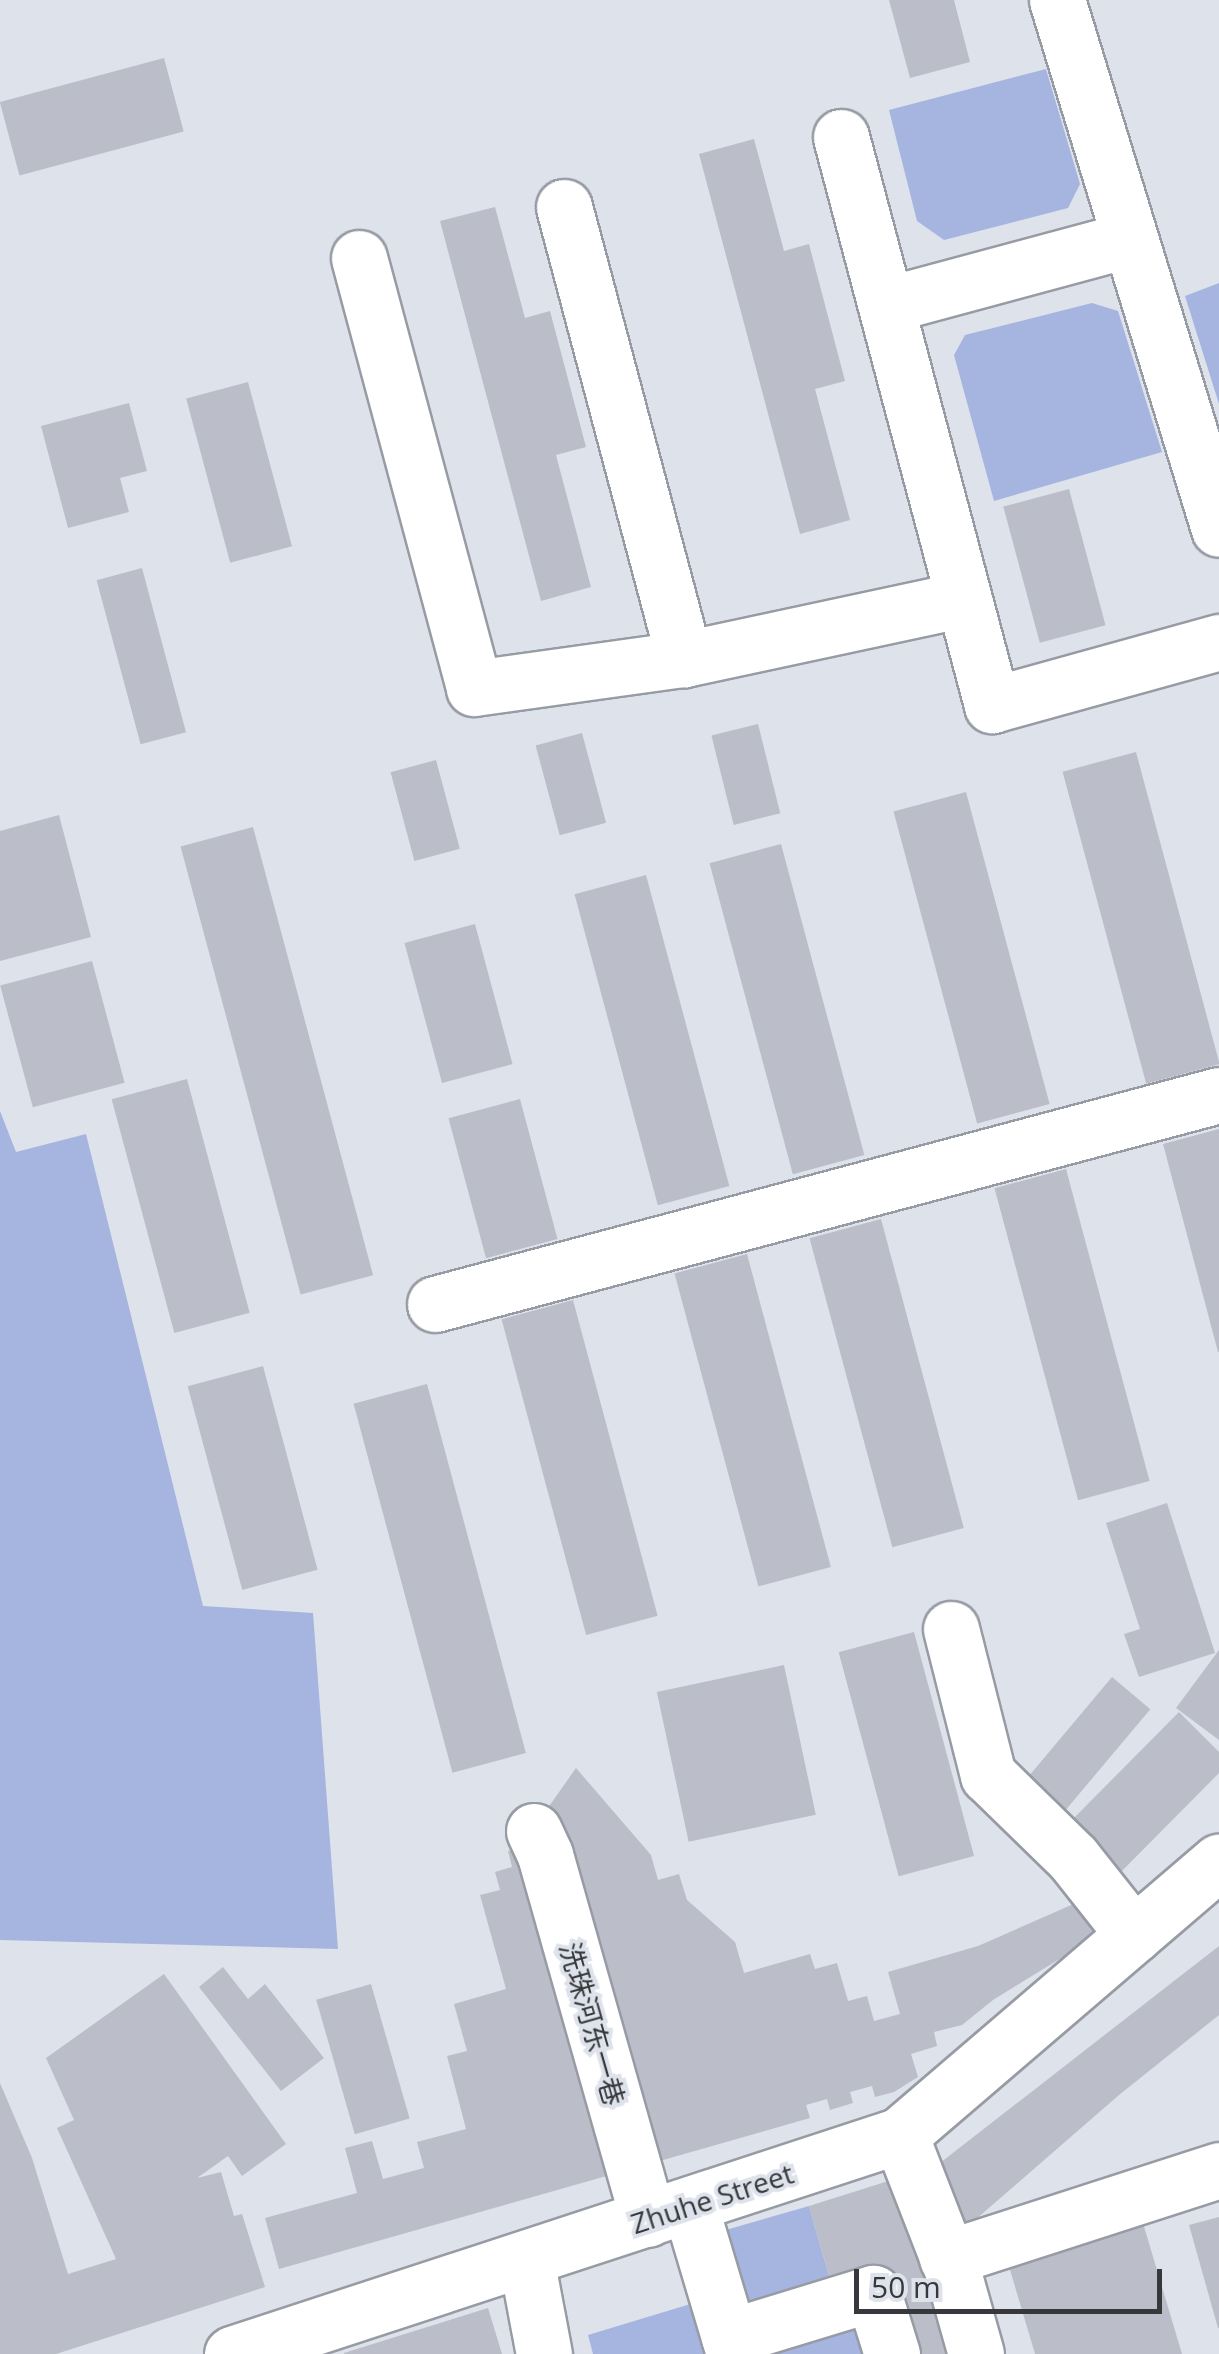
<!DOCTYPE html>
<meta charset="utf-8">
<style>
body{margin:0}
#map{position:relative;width:1219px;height:2354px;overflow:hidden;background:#dee2eb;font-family:"Open Sans","Noto Sans SC",sans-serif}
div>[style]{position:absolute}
.green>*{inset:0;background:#a6b5e0;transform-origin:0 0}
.building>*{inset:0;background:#bbbec8;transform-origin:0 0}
.roads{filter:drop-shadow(2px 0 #979ba4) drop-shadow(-2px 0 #979ba4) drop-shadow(0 2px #979ba4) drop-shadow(0 -2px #979ba4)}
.minor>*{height:55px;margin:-27.5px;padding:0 27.5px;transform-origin:27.5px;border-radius:27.5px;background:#fff}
span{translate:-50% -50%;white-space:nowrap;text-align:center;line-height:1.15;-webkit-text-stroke:8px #dee2eb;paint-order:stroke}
.street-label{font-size:28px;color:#36383b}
.scale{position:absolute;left:854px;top:2269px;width:308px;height:45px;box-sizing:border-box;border:5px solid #36383b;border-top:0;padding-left:12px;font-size:30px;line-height:35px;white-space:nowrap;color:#36383b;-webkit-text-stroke:8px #dee2eb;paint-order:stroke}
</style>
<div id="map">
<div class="green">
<div style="clip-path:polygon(1046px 69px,1080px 184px,1068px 208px,944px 240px,917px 221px,889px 110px)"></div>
<div style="clip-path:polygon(1219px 283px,1219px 404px,1185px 296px)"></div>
<div style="clip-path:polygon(1092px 303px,1118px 311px,1162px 452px,994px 501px,954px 355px,965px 335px)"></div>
<div style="clip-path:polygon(0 1111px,16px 1152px,86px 1134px,203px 1606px,313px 1613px,338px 1949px,0 1940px)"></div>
<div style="left:809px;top:2206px;width:76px;height:93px;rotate:74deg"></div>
<div style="clip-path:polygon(697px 2302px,713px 2354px,593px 2354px,588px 2335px)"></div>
<div style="clip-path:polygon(865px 2309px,879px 2354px,756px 2354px)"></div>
</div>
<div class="building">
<div style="clip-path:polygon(889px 0,954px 0,970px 62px,910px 78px)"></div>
<div style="left:164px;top:58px;width:76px;height:170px;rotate:75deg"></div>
<div style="clip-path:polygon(754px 139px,784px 251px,809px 244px,845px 381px,815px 389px,850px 520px,800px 534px,699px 154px)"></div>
<div style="clip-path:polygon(495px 207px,525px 318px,550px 311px,586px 447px,556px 455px,591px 587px,541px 601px,440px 221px)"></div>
<div style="left:248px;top:382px;width:170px;height:64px;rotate:75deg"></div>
<div style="clip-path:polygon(129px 403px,147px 471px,120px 478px,129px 512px,68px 528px,41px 426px)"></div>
<div style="left:1069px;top:489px;width:141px;height:68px;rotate:75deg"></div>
<div style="left:142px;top:568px;width:170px;height:47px;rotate:75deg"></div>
<div style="left:758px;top:724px;width:92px;height:48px;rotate:76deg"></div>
<div style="left:582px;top:733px;width:93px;height:48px;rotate:75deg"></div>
<div style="left:1136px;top:752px;width:323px;height:76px;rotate:75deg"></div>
<div style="left:436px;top:760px;width:92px;height:47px;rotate:75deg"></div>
<div style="left:966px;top:792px;width:323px;height:75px;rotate:75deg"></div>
<div style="clip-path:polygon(59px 815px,91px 937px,0 961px,0 831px)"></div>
<div style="left:253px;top:827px;width:464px;height:75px;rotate:75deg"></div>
<div style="left:781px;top:844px;width:322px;height:74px;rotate:75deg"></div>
<div style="left:646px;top:875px;width:322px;height:74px;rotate:75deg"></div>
<div style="left:475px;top:924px;width:145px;height:73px;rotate:75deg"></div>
<div style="left:92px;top:961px;width:126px;height:95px;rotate:75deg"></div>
<div style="left:187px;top:1079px;width:242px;height:78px;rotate:75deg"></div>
<div style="left:520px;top:1099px;width:145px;height:74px;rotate:75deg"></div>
<div style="clip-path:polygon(1219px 1129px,1219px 1352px,1218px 1352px,1163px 1144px)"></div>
<div style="left:1066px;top:1169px;width:323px;height:74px;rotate:75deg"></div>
<div style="left:881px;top:1219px;width:320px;height:74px;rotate:75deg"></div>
<div style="left:747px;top:1254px;width:324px;height:75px;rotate:75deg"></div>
<div style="left:573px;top:1300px;width:327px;height:74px;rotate:75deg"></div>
<div style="left:263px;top:1366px;width:211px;height:78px;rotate:75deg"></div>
<div style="left:427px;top:1384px;width:382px;height:76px;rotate:75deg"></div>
<div style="clip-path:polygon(1167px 1503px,1215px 1653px,1139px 1677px,1124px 1634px,1140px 1629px,1106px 1523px)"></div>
<div style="left:914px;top:1632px;width:232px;height:78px;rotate:75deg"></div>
<div style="clip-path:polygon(1219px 1650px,1219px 1740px,1176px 1708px)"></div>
<div style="left:784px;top:1665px;width:153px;height:130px;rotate:78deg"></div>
<div style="left:1112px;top:1677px;width:50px;height:146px;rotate:40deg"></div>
<div style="clip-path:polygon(1179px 1712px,1219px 1752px,1219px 1773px,1113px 1880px,1063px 1829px)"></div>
<div style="clip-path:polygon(576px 1768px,651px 1855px,658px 1880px,679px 1874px,687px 1900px,735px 1942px,744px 1973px,810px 1954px,815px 1969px,837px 1963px,848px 2001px,867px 1996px,874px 2021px,900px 2014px,888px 1972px,978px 1946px,1078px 1902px,1097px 1936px,993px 2000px,962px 2025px,934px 2032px,937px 2046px,911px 2054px,918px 2077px,894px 2092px,875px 2097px,872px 2086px,850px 2092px,853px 2103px,830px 2110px,827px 2099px,806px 2105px,810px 2118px,642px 2166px,538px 1822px)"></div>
<div style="clip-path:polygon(532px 1845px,624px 2171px,279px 2269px,265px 2218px,357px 2193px,345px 2148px,372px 2141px,383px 2179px,424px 2168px,417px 2142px,466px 2129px,447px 2056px,467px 2051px,454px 2004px,506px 1989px,480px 1895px,500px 1890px,495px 1872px,512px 1867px,508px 1851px)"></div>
<div style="clip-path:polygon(1219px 1946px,1219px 2015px,1119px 2095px,952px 2240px,922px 2177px)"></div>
<div style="clip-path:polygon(223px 1967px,248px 1999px,265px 1984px,324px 2058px,281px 2091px,199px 1987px)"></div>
<div style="clip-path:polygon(164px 1974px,286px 2144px,242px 2176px,228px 2156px,197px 2178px,221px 2172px,234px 2216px,242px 2214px,265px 2287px,56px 2354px,0 2354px,0 2083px,32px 2158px,68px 2274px,116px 2259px,57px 2128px,74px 2120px,46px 2058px)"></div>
<div style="left:371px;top:1984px;width:140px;height:57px;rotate:74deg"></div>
<div style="clip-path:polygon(901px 2177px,951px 2354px,902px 2354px,877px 2266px,830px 2279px,809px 2206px)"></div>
<div style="clip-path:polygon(1140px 2213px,1182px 2354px,1035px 2354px,1005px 2253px)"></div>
<div style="clip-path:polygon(1219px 2217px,1219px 2328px,1218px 2328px,1189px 2225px)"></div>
<div style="clip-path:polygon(488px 2308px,502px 2354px,344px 2354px,344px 2353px)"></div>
</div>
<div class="roads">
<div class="minor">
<div style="left:1057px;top:0;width:553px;rotate:72.97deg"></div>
<div style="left:841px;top:137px;width:588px;rotate:75.11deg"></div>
<div style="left:992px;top:705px;width:236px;rotate:-15.5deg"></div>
<div style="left:564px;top:207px;width:468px;rotate:75.1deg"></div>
<div style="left:359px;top:258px;width:445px;rotate:75deg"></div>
<div style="left:474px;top:688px;width:212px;rotate:-7.9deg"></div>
<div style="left:684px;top:659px;width:286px;rotate:-12.1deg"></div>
<div style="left:886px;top:305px;width:250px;rotate:-15.1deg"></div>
<div style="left:435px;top:1304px;width:811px;rotate:-14.93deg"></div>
<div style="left:951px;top:1629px;width:151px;rotate:75.8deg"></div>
<div style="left:988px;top:1775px;width:119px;rotate:44.3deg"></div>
<div style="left:1073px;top:1858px;width:98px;rotate:51.6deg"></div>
<div style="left:534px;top:1831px;width:26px;rotate:65deg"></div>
<div style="left:545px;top:1855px;width:378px;rotate:74.2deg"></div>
<div style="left:900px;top:2135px;width:144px;rotate:68.8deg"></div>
<div style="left:952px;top:2269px;width:88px;rotate:74.2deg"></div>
<div style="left:690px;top:2206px;width:154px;rotate:73.4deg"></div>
<div style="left:947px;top:2258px;width:286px;rotate:-17.9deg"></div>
<div style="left:526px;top:2259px;width:97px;rotate:79.3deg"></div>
<div style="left:729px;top:2337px;width:151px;rotate:-17deg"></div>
<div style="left:873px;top:2293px;width:64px;rotate:72.7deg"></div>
<div style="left:232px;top:2354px;width:703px;rotate:-18.15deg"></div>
<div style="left:900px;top:2135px;width:420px;rotate:-40.6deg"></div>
</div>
</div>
<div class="street-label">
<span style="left:593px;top:2024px;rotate:74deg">洗珠河东一巷</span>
<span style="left:712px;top:2198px;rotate:-18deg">Zhuhe Street</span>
</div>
<div class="scale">50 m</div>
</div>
